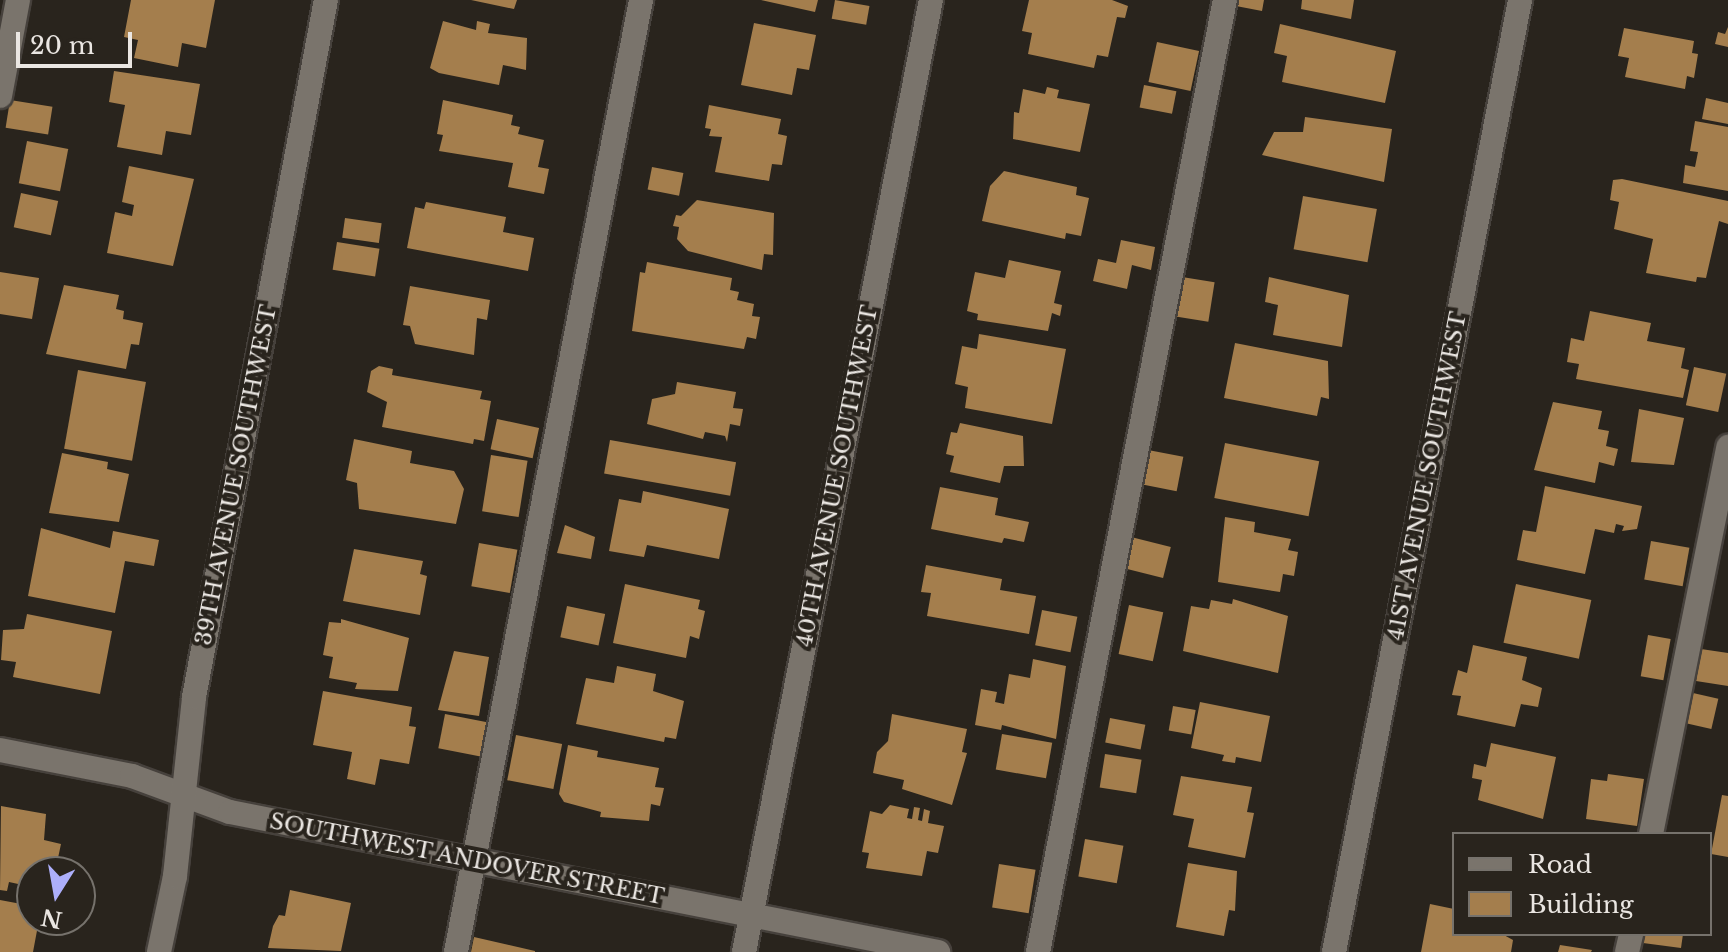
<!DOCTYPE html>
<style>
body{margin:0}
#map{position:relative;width:1728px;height:952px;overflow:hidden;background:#29241d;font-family:"Libre Baskerville",serif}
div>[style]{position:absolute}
.building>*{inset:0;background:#a47e4d;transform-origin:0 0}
.roads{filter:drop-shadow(2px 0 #46413c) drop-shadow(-2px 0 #46413c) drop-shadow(0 2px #46413c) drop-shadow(0 -2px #46413c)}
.minor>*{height:24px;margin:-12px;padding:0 12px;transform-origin:12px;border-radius:12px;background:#7a746c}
span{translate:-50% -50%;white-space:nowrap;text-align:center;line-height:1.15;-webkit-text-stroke:8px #29241d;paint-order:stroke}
.street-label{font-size:22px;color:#eae6e2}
.legend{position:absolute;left:1452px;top:832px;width:260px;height:104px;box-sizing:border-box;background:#29241d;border:2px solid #76726c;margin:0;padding:10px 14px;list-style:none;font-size:24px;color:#eae6e2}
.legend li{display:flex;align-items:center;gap:16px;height:40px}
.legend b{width:40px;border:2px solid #76726c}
.north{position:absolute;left:16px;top:856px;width:80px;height:80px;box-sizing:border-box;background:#29241d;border:2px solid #76726c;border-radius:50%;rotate:191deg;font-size:22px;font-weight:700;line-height:32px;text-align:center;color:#eae6e2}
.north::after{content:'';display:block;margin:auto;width:28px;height:36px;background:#adaffb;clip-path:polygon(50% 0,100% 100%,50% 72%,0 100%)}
.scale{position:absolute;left:16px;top:32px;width:116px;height:36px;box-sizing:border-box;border:4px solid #eae6e2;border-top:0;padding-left:10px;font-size:24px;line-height:28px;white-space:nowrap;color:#eae6e2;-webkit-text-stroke:6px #29241d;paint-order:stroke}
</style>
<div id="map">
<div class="building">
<div style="clip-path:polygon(131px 0,215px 0,206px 48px,182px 43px,178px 67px,134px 58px,138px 40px,124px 37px)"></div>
<div style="clip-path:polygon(471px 0,517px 0,514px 9px)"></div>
<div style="clip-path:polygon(761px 0,818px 0,815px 12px)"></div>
<div style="left:835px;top:0;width:35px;height:19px;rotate:10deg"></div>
<div style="clip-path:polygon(1029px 0,1112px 0,1128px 6px,1125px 18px,1117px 17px,1108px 57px,1097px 55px,1094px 68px,1028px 54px,1032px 33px,1022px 31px)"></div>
<div style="clip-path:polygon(1238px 0,1264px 0,1262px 11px,1236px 6px)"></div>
<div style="clip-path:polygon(1302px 0,1354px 0,1351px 19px,1301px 9px)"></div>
<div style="clip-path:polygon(443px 21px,476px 30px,477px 21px,490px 24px,488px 33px,527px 38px,526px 70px,503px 65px,499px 85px,439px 73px,430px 68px)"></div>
<div style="clip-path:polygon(754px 23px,816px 35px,809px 70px,797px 68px,792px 95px,741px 85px)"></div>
<div style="clip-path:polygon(1280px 24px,1396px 51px,1385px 103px,1282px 82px,1287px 56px,1274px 53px)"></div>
<div style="clip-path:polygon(1728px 27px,1728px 47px,1715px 44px,1718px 32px,1725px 34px)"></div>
<div style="clip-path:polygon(1624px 28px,1694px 41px,1692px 53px,1698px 54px,1694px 78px,1687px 76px,1685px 89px,1625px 77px,1629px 58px,1618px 56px)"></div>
<div style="left:1157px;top:42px;width:43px;height:41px;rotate:12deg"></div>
<div style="clip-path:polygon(114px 71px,200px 84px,191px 135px,166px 131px,162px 155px,117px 147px,125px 105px,109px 102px)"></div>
<div style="left:1144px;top:85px;width:33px;height:23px;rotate:11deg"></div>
<div style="clip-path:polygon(1047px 87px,1059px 90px,1057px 98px,1090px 104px,1080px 152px,1013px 139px,1014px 112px,1019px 113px,1023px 89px,1045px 94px)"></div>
<div style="clip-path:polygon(1706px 98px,1728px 103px,1728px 124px,1702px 119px)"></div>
<div style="left:10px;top:100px;width:43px;height:28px;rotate:9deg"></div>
<div style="clip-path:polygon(443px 100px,513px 115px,511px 125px,520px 127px,518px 134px,544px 140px,538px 167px,549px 169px,544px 194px,508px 187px,513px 163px,439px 151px,443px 135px,437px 134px)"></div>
<div style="clip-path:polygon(709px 105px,781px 119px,778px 134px,787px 136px,782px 165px,772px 164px,769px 181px,715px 172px,722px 137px,709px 136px,711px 129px,705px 128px)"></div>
<div style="clip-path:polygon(1305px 117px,1392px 129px,1384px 182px,1262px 155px,1274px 132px,1303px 132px)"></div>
<div style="clip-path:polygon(1695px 121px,1728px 127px,1728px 191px,1683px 183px,1685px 165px,1695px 167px,1698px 152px,1690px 151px)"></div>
<div style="left:27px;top:141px;width:42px;height:43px;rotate:11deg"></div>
<div style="clip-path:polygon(129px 166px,194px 179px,173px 266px,107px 253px,115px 212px,132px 216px,134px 205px,122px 202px)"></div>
<div style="left:652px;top:167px;width:32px;height:23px;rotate:11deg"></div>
<div style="clip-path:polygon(1004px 171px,1077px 187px,1076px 195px,1089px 198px,1081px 236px,1066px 233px,1065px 239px,982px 221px,990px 186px)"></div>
<div style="clip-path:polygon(1622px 179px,1728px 201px,1728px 224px,1719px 221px,1706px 278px,1697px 277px,1696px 282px,1646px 273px,1653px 239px,1614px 229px,1619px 202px,1610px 200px,1613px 180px)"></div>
<div style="left:21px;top:193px;width:38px;height:35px;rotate:12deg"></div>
<div style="left:1303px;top:196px;width:75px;height:54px;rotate:10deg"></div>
<div style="clip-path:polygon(697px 200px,774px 213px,773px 255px,764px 254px,762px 270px,688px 251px,677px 239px,679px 227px,673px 226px,676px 215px,681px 216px)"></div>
<div style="clip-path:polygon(426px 202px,506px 217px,503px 232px,534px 238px,528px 271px,407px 248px,415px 207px,424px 209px)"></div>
<div style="left:345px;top:218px;width:37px;height:20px;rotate:8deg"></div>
<div style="clip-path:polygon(1121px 240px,1155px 247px,1151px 270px,1132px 265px,1127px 289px,1093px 281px,1098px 259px,1116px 263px)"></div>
<div style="left:337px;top:242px;width:43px;height:28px;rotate:9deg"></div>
<div style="clip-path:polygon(1009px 260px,1061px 271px,1054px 303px,1062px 305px,1060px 316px,1052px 313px,1048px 331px,977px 320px,978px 314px,967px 311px,975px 272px,1005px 278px)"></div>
<div style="clip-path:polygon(647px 262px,732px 278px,730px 290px,739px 292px,737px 300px,754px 304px,752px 316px,760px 317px,756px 339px,747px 337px,744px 349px,632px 331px,640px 272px,645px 273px)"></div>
<div style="clip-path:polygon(0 272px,39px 278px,32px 319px,0 314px)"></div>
<div style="left:1182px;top:277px;width:33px;height:40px;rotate:9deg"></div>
<div style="clip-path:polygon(1269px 277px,1349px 295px,1342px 347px,1273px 335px,1278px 305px,1265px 302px)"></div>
<div style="clip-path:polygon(64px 285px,119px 295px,116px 309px,124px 311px,123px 319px,143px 323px,139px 345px,131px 344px,126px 369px,46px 354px)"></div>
<div style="clip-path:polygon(410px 286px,490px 300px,487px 320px,477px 318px,474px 355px,415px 344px,410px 326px,403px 325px)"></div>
<div style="clip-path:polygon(1590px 311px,1651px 323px,1647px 341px,1685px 348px,1681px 368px,1689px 370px,1683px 398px,1576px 379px,1579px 364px,1567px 362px,1571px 338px,1584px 341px)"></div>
<div style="clip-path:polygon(979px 334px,1066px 349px,1052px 424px,965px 408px,968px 387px,955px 384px,962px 346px,977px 349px)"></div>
<div style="clip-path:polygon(1235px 343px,1328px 361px,1329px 399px,1321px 397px,1317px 416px,1224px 398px)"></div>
<div style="clip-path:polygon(379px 366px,393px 369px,392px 375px,482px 391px,480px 399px,491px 401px,484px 441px,474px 439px,473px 444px,382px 427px,387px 402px,367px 392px,371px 371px)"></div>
<div style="left:1694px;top:367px;width:33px;height:39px;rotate:12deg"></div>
<div style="left:78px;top:370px;width:69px;height:80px;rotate:10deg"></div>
<div style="clip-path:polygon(677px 382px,736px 392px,733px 408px,743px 409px,740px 426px,730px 424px,727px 442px,725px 436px,705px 432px,703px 439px,647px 424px,652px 399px,675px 394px)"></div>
<div style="clip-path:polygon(1553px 402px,1602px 411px,1598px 429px,1609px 431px,1606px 446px,1618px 449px,1614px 466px,1599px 462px,1595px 483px,1534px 470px)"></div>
<div style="clip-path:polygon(1639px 409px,1684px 418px,1674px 465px,1631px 462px)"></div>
<div style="left:497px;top:419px;width:43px;height:31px;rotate:12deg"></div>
<div style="clip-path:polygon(960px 423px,1023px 436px,1024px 466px,1004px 466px,1000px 483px,950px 472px,954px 456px,946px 454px,951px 432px,957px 433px)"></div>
<div style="clip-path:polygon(354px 439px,412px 451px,410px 463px,454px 471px,464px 489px,456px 524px,359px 509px,357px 483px,346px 480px)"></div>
<div style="left:610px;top:440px;width:128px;height:34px;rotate:10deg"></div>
<div style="left:1225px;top:443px;width:96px;height:56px;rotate:11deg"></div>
<div style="left:1148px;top:450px;width:36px;height:35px;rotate:11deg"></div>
<div style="clip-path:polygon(62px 453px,108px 462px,107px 469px,129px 474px,119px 522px,49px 513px)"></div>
<div style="left:491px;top:455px;width:37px;height:57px;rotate:9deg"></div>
<div style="clip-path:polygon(1545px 486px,1642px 506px,1637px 529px,1622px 531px,1624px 526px,1616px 524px,1614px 533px,1595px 529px,1585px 574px,1517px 560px,1523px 530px,1536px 532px)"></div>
<div style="clip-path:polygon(940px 487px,998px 498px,995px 515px,1029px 522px,1024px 542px,1004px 538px,1002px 543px,931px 529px)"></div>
<div style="clip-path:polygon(643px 491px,729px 509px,719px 559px,647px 545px,644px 557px,609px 551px,619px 499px,641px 503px)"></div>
<div style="clip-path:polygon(1225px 517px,1255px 522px,1254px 532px,1291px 539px,1288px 550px,1298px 552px,1294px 576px,1283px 574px,1280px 592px,1218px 582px)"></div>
<div style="clip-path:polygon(565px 525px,595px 537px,591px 559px,557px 553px)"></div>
<div style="clip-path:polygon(41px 528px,110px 548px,113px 531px,159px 540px,154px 566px,125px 561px,115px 613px,28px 596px)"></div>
<div style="left:1131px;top:537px;width:41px;height:32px;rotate:14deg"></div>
<div style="left:1651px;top:541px;width:39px;height:39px;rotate:10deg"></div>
<div style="left:479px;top:543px;width:39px;height:44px;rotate:10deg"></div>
<div style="clip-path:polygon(354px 549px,423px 561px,420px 574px,427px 576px,420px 615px,343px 601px)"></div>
<div style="clip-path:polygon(926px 565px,1002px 579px,1000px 590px,1036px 596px,1029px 634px,927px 616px,931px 593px,921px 592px)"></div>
<div style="clip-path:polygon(625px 584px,700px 600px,698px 609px,705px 611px,699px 639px,690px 636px,686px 658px,613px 643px)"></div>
<div style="left:1516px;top:584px;width:77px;height:60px;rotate:12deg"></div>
<div style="clip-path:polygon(1233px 599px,1288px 616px,1278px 673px,1183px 651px,1191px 606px,1209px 609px,1211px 600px,1232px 604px)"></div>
<div style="left:1129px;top:605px;width:35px;height:50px;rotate:12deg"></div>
<div style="left:567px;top:606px;width:39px;height:32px;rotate:12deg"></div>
<div style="left:1042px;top:610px;width:36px;height:36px;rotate:11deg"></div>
<div style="clip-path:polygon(27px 614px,112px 631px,100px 694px,13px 677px,16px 662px,1px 660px,3px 630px,24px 629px)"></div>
<div style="clip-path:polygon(341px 619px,409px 638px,398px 691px,355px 689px,357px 683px,329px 678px,333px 657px,323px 655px,329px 622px,341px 623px)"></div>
<div style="left:1648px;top:635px;width:23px;height:42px;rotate:10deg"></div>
<div style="clip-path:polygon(1473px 645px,1527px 657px,1522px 680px,1542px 688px,1538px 707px,1521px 704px,1515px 727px,1457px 715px,1461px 696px,1452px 695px,1458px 670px,1467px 673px)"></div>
<div style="clip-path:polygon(1701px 649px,1728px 653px,1728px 686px,1696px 681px)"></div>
<div style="clip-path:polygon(454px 651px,489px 657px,479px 716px,438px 710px)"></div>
<div style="clip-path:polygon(1033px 659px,1066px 666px,1056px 739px,1002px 725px,1001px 730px,975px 725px,981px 689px,997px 692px,995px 702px,1004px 704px,1009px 674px,1030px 678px)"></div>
<div style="clip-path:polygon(617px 666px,656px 674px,653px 691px,684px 701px,676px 739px,665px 737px,664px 742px,576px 724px,586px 678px,614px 683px)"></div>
<div style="clip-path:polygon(323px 691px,412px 707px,409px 726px,416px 727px,409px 764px,380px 759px,375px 785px,347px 779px,352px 752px,313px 745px)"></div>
<div style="left:1693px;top:693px;width:26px;height:31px;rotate:13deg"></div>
<div style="clip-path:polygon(1200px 702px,1270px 716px,1261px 762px,1236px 757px,1235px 763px,1222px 761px,1224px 755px,1191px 748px)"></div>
<div style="left:1173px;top:706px;width:23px;height:25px;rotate:10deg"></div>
<div style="left:445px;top:714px;width:43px;height:35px;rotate:11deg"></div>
<div style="clip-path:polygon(892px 714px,967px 729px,962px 752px,967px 753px,952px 805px,902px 789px,904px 780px,873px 773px,877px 752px,888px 741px)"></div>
<div style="left:1110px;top:718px;width:36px;height:25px;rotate:11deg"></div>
<div style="left:1002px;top:734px;width:51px;height:36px;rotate:10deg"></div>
<div style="left:516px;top:735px;width:47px;height:46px;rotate:11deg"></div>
<div style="clip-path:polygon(1491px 743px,1556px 757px,1543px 819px,1478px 800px,1482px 780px,1472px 778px,1474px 764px,1486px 767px)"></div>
<div style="clip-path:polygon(568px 745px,598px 751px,597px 757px,659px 768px,655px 787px,664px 788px,660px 806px,651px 804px,649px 821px,600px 817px,601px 812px,564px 802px,559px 794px)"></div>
<div style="left:1105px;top:754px;width:37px;height:34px;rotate:9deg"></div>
<div style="clip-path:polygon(1608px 774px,1644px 779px,1637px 826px,1586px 819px,1591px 779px,1607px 781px)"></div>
<div style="clip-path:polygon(1181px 776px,1252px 787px,1247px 812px,1254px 813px,1245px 858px,1188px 847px,1194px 819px,1173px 815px)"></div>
<div style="clip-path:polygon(1722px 795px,1728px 796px,1728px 857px,1711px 854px)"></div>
<div style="clip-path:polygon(890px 805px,909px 809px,907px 818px,912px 819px,914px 807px,920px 808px,918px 820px,922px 821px,924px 809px,930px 811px,928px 823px,944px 826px,938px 853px,927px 851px,922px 876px,866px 868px,869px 853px,862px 852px,870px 811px,882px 814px)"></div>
<div style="clip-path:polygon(1px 806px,46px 814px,44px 840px,61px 844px,55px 872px,32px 872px,32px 887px,9px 882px,7px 891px,0 890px)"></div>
<div style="left:1085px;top:839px;width:39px;height:38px;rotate:10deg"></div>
<div style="clip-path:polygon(1188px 863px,1237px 871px,1235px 911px,1229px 910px,1224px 936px,1176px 927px)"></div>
<div style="left:999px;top:864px;width:37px;height:44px;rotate:9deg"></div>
<div style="clip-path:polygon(290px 890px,351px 903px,341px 951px,268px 948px,273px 926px,279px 915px,285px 916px)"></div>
<div style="clip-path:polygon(0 900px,32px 906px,32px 920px,39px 920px,33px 952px,0 952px)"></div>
<div style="clip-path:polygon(1430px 904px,1454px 909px,1454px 934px,1502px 934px,1513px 940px,1511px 952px,1421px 952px)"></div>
<div style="clip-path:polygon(1645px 934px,1683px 934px,1681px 948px,1643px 943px)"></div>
<div style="clip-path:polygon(474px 937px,535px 951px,535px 952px,471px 952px)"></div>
<div style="clip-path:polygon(1560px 945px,1592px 950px,1591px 952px,1558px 952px)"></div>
</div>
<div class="roads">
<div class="minor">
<div style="left:0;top:96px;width:98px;rotate:-79.4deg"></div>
<div style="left:0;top:750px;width:135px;rotate:11.1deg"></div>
<div style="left:132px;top:776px;width:104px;rotate:20.2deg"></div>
<div style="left:230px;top:812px;width:722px;rotate:11.19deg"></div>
<div style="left:1651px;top:834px;width:395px;rotate:-78.7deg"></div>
<div style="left:159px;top:952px;width:78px;rotate:-78.1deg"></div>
<div style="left:175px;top:876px;width:180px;rotate:-83.9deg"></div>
<div style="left:194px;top:697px;width:709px;rotate:-79.28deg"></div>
<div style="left:456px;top:952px;width:970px;rotate:-79deg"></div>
<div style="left:744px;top:952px;width:970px;rotate:-78.89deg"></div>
<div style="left:1038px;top:952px;width:970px;rotate:-78.89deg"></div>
<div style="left:1334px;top:952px;width:970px;rotate:-78.94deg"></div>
<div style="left:1627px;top:952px;width:18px;rotate:-77deg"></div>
</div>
</div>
<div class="street-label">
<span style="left:236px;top:475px;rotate:-79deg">39TH AVENUE SOUTHWEST</span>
<span style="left:837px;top:476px;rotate:-79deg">40TH AVENUE SOUTHWEST</span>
<span style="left:1427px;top:476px;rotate:-79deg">41ST AVENUE SOUTHWEST</span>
<span style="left:467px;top:859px;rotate:11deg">SOUTHWEST ANDOVER STREET</span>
</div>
<ul class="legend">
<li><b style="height:10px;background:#7a746c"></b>Road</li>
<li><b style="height:22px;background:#a47e4d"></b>Building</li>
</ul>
<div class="north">N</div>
<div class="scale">20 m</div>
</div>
